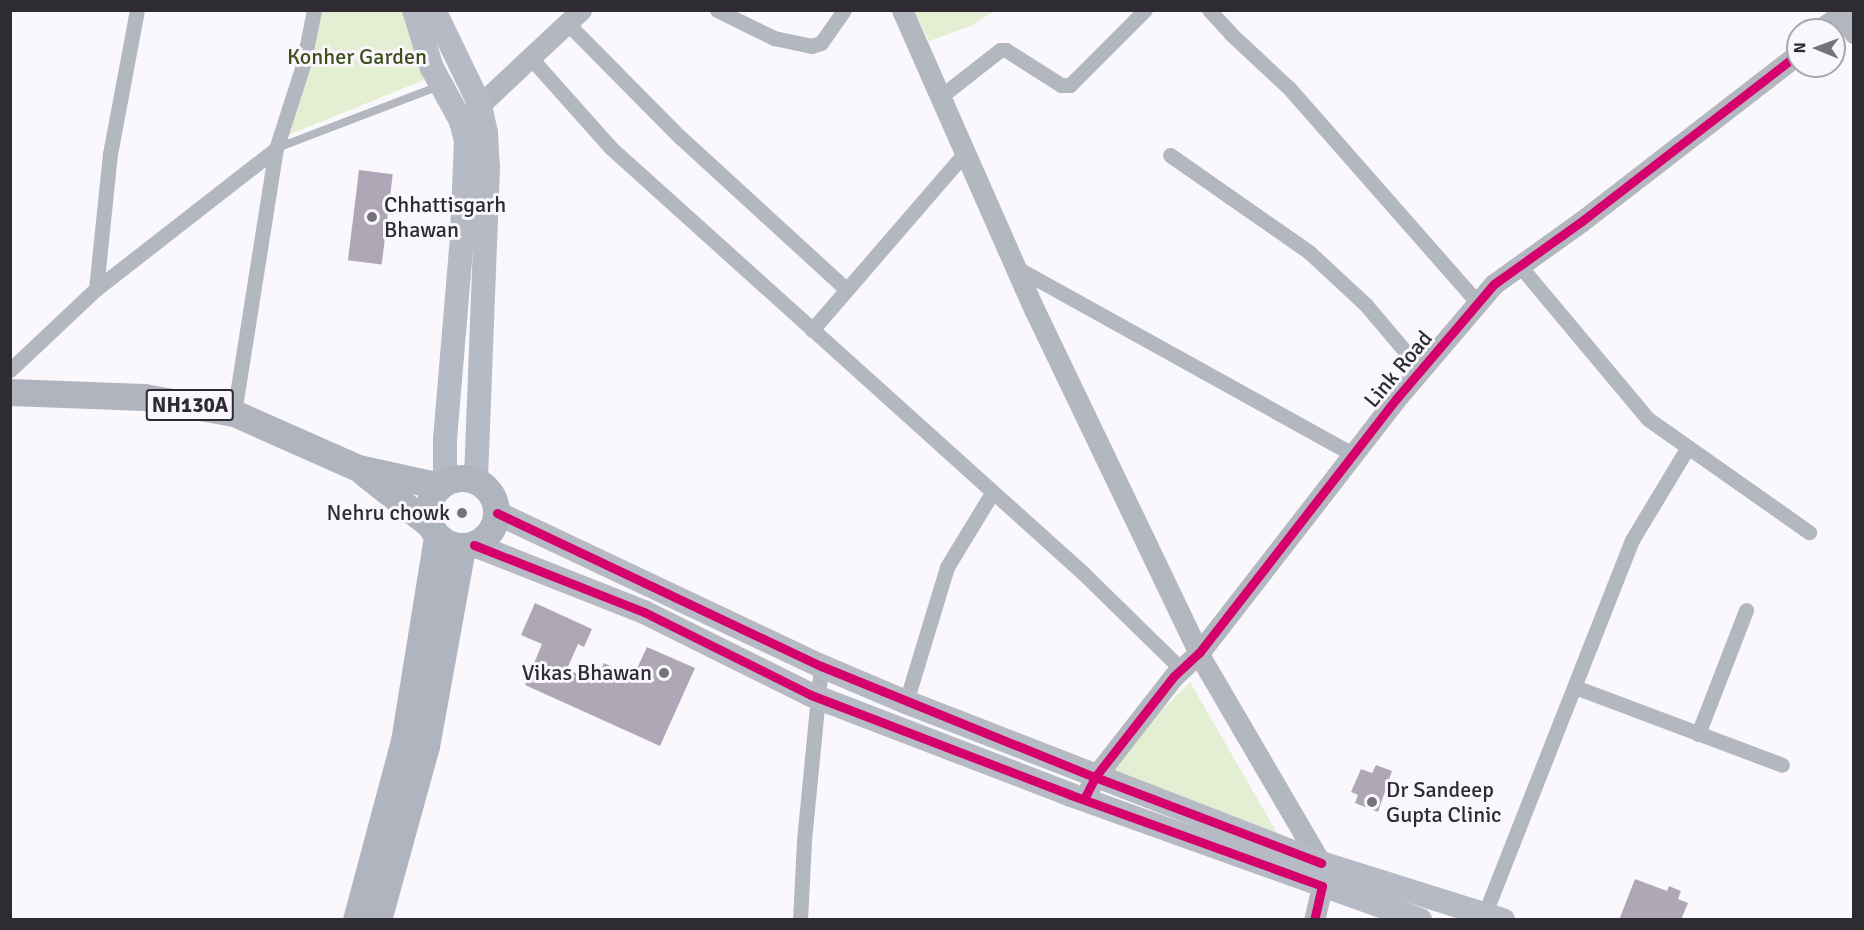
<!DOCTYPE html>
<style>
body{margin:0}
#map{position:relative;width:1864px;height:930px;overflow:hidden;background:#faf8fc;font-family:Signika,sans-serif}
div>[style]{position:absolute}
.green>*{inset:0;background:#e3eed3}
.building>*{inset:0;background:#aea8b6;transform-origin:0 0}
.lane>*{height:8px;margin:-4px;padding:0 4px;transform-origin:4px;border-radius:4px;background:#b3b7c0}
.street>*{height:15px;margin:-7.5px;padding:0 7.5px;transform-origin:7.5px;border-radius:7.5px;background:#b3b7c0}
.secondary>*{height:21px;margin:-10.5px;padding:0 10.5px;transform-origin:10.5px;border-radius:10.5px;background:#b3b7c0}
.primary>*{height:24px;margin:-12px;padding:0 12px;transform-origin:12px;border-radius:12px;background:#b6bac4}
.highway>*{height:27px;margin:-13.5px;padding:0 13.5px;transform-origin:13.5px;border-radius:13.5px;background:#b0b4be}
.highway>.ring{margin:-13.5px;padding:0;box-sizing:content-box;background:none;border:27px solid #b0b4be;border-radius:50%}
.cycleway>*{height:9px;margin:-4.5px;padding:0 4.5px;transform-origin:4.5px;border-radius:4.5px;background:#d6006c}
.dots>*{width:16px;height:16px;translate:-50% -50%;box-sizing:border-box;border:3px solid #f9f7fd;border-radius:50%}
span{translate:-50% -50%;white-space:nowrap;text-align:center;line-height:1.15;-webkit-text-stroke:6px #f9f7fd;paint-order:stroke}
.shield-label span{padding:2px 4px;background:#f9f7fd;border:2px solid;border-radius:4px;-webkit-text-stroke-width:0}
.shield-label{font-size:21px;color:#2e2c32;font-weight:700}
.park-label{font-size:22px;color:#3e4f1b}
.poi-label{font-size:22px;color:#2e2c32}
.left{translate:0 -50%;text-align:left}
.right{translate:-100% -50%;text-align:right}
.street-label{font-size:22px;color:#2e2c32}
.frame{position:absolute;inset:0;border:12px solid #2e2c32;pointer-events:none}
.north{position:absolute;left:1786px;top:18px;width:60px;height:60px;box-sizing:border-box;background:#f9f7fd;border:2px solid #a8a6ac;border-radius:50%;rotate:271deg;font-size:16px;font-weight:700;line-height:24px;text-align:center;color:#2e2c32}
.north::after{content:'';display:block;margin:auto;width:21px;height:27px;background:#757379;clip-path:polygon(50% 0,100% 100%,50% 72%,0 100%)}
</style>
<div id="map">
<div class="green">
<div style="clip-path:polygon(321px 11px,404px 11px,424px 80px,288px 135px)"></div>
<div style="clip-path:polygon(914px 11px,994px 11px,971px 26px,929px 41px)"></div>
<div style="clip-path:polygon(1190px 682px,1277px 833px,1105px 767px)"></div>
</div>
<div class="building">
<div style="left:359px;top:170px;width:34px;height:91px;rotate:7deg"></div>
<div style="clip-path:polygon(535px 603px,592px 629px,584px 647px,578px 644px,567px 669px,595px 682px,604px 663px,633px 677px,647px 647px,695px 668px,660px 746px,525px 685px,542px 644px,521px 635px)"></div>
<div style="clip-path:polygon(1376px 765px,1392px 771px,1378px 812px,1355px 803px,1358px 795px,1351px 792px,1361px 769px,1372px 773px)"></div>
<div style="clip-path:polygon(1635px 879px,1667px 891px,1669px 886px,1681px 891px,1678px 899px,1688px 903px,1681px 920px,1619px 920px)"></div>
</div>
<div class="lane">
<div style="left:277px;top:148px;width:173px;rotate:-20.9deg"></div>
</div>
<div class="street">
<div style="left:717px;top:10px;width:64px;rotate:26.2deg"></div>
<div style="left:774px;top:38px;width:38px;rotate:12deg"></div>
<div style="left:811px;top:46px;width:10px;rotate:-17deg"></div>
<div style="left:821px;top:43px;width:40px;rotate:-55.1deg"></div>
<div style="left:1209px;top:10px;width:33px;rotate:47deg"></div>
<div style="left:1231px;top:34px;width:79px;rotate:43deg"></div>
<div style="left:1289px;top:88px;width:286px;rotate:48.7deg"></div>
<div style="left:567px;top:23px;width:161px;rotate:45.3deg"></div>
<div style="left:680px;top:137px;width:224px;rotate:42.5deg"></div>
<div style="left:529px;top:56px;width:123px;rotate:48.3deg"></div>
<div style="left:611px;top:148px;width:635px;rotate:42deg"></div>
<div style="left:1083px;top:573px;width:139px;rotate:44.4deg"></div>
<div style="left:940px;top:97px;width:76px;rotate:-38.1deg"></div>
<div style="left:1000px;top:50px;width:6px"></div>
<div style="left:1006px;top:50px;width:65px;rotate:32.5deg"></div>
<div style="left:1061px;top:85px;width:9px"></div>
<div style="left:1070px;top:85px;width:106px;rotate:-45deg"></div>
<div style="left:1170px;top:155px;width:169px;rotate:34.9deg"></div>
<div style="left:1309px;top:252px;width:78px;rotate:42.9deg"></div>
<div style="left:1366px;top:305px;width:85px;rotate:49.8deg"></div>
<div style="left:1520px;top:266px;width:199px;rotate:50.1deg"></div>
<div style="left:1648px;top:419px;width:197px;rotate:35.1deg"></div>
<div style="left:1015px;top:267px;width:386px;rotate:29deg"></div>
<div style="left:96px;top:289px;width:136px;rotate:-84.1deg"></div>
<div style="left:110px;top:154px;width:147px;rotate:-79.4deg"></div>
<div style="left:812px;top:330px;width:234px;rotate:-49.2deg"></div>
<div style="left:10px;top:370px;width:118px;rotate:-43.3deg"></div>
<div style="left:96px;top:289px;width:228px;rotate:-37.9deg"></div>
<div style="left:276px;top:149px;width:88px;rotate:-72.2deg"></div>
<div style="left:303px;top:65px;width:56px;rotate:-78.7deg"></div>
<div style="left:234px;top:413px;width:267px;rotate:-81deg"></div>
<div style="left:1575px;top:687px;width:221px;rotate:20.6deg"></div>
<div style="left:906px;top:702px;width:141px;rotate:-73.1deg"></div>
<div style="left:947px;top:567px;width:87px;rotate:-58.7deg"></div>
<div style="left:1698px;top:734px;width:133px;rotate:-68.8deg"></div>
<div style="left:1485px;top:913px;width:401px;rotate:-68.5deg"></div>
<div style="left:1632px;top:540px;width:106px;rotate:-58.9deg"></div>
<div style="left:800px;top:920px;width:80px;rotate:-87.1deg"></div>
<div style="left:804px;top:840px;width:175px;rotate:-84.4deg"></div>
</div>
<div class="secondary">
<div style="left:902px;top:10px;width:329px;rotate:66.2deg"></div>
<div style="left:1035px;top:311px;width:385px;rotate:64.4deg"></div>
<div style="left:1201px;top:658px;width:238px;rotate:59.7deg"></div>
<div style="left:1321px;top:863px;width:23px;rotate:88deg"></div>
<div style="left:1322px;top:886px;width:35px;rotate:103deg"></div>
<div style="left:1849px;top:26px;width:9px;rotate:54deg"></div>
<div style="left:1819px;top:30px;width:34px;rotate:-36deg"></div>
<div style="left:470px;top:114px;width:152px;rotate:-43.1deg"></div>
<div style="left:1084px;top:799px;width:25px;rotate:-63deg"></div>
<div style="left:1095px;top:777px;width:128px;rotate:-52deg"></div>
<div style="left:1174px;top:676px;width:34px;rotate:-43deg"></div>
<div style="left:1199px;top:653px;width:321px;rotate:-52.2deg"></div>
<div style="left:1396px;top:399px;width:151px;rotate:-49.6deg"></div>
<div style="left:1494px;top:284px;width:108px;rotate:-35.6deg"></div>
<div style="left:1582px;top:221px;width:273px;rotate:-37.7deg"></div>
</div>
<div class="primary">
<div style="left:414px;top:10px;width:61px;rotate:72.8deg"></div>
<div style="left:432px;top:68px;width:60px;rotate:61.3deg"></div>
<div style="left:461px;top:121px;width:21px;rotate:76deg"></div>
<div style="left:466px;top:141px;width:96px;rotate:92.4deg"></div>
<div style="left:462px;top:237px;width:203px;rotate:94.8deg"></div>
<div style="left:445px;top:439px;width:43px;rotate:90deg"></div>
<div style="left:434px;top:10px;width:106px;rotate:64.2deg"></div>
<div style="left:480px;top:105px;width:29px;rotate:78deg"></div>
<div style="left:486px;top:133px;width:33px;rotate:87deg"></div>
<div style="left:488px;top:166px;width:314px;rotate:92.2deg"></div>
<div style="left:497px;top:513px;width:358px;rotate:25.3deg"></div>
<div style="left:821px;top:666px;width:92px;rotate:23deg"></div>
<div style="left:906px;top:702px;width:445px;rotate:21.2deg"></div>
<div style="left:1321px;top:863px;width:191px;rotate:17.4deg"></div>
<div style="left:474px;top:545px;width:183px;rotate:21.5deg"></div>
<div style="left:644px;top:612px;width:186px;rotate:26.4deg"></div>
<div style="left:811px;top:695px;width:279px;rotate:21deg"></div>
<div style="left:1071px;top:795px;width:371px;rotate:19.7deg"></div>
</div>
<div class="highway">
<div style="left:10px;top:392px;width:134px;rotate:2.1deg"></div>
<div style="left:144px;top:397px;width:91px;rotate:10.1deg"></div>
<div style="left:234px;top:413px;width:136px;rotate:23.9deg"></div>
<div style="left:358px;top:468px;width:84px;rotate:12.4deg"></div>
<div style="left:364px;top:473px;width:84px;rotate:38.2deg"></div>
<div class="ring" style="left:428px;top:478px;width:41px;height:41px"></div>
<div style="left:356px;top:920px;width:185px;rotate:-75deg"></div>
<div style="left:404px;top:741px;width:207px;rotate:-80.8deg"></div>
<div style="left:378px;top:920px;width:180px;rotate:-74.6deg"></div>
<div style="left:426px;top:746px;width:202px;rotate:-79.7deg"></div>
</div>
<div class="cycleway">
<div style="left:497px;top:513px;width:358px;rotate:25.3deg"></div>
<div style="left:821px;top:666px;width:296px;rotate:22.1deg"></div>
<div style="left:1095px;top:777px;width:242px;rotate:20.8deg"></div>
<div style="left:474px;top:545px;width:183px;rotate:21.5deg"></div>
<div style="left:644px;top:612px;width:186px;rotate:26.4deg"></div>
<div style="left:811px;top:695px;width:279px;rotate:21deg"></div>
<div style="left:1071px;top:795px;width:267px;rotate:19.9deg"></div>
<div style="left:1322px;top:886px;width:35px;rotate:103deg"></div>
<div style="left:1084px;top:799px;width:25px;rotate:-63deg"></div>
<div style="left:1095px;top:777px;width:128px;rotate:-52deg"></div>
<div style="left:1174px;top:676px;width:34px;rotate:-43deg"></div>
<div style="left:1199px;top:653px;width:321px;rotate:-52.2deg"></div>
<div style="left:1396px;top:399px;width:151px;rotate:-49.6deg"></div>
<div style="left:1494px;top:284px;width:108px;rotate:-35.6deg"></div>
<div style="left:1582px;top:221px;width:273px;rotate:-37.7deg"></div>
</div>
<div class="dots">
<div style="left:372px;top:217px;background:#757379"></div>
<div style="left:462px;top:513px;background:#757379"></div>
<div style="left:664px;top:673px;background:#757379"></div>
<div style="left:1372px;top:802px;background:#757379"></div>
</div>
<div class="shield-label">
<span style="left:190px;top:405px">NH130A</span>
</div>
<div class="park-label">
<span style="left:357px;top:57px">Konher Garden</span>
</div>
<div class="poi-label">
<span class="left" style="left:384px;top:217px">Chhattisgarh<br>Bhawan</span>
<span class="right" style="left:450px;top:513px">Nehru chowk</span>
<span class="right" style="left:652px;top:673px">Vikas Bhawan</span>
<span class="left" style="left:1386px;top:802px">Dr Sandeep<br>Gupta Clinic</span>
</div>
<div class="street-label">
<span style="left:1398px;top:369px;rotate:-50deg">Link Road</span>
</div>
<div class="frame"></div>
<div class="north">N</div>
</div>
